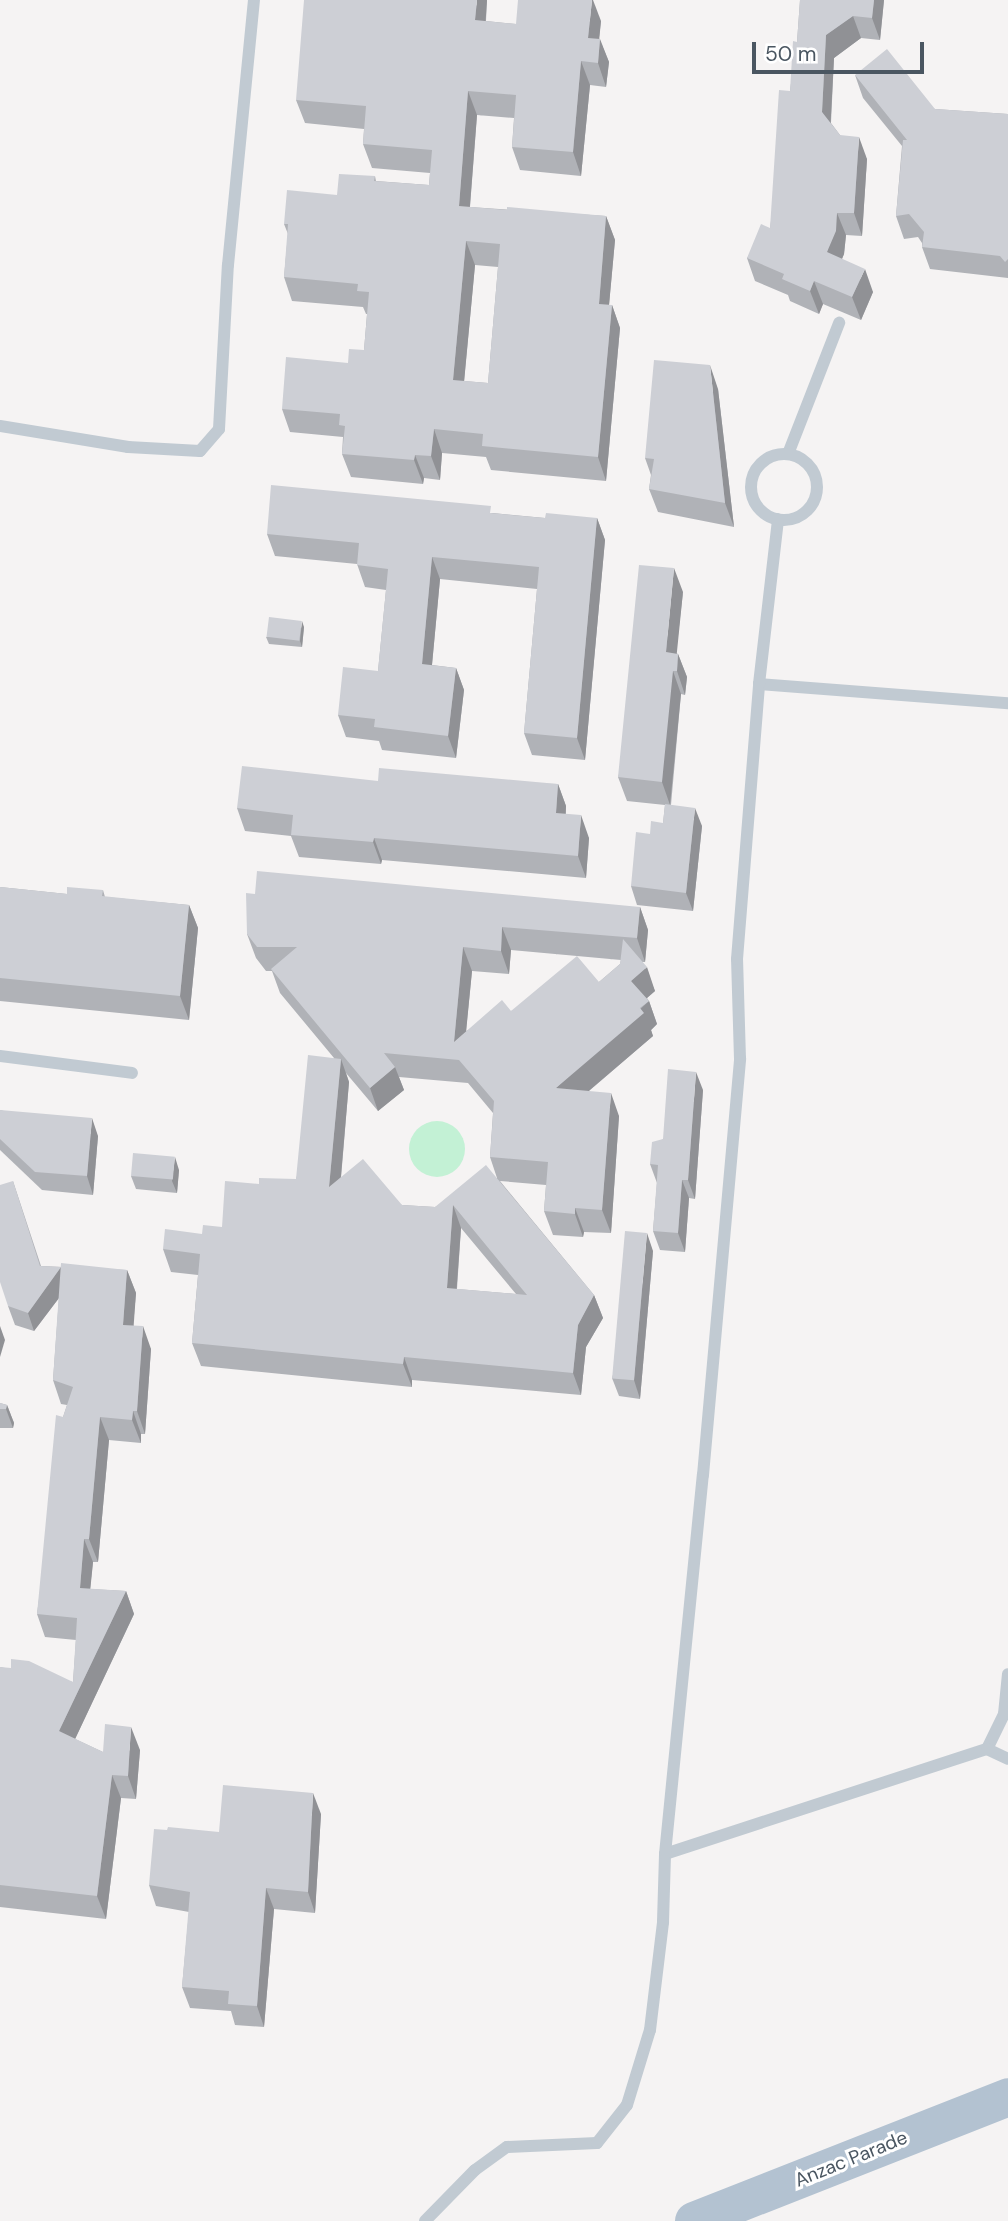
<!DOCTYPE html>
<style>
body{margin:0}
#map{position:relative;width:1008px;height:2221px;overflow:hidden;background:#f5f3f3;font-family:"DM Sans",sans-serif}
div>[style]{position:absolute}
.green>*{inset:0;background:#c3f1d5}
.round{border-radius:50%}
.service>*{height:12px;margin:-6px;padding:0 6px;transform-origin:6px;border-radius:6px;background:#c1cad2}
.service>.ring{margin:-6px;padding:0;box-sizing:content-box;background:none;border:12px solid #c1cad2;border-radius:50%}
.primary>*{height:38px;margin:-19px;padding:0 19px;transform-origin:19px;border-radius:19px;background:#b3c2d1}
.wall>*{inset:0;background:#b0b2b7}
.shaded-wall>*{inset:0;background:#909195}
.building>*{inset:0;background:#cdcfd5;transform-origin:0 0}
span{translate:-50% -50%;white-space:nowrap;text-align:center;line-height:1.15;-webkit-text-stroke:6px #fff;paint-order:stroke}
.street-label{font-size:19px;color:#4a5661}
.scale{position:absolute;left:752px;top:42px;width:172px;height:32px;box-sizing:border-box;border:4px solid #4a5661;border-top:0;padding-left:9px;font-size:21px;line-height:24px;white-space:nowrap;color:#4a5661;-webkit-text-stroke:5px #fff;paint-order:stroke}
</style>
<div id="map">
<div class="green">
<div class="round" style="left:409px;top:1121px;width:56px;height:56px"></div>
</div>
<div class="service">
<div style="left:0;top:426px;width:130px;rotate:9.3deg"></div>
<div style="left:128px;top:447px;width:72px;rotate:3.2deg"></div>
<div style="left:200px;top:451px;width:29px;rotate:-49deg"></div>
<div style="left:219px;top:429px;width:164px;rotate:-86.9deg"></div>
<div style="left:228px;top:265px;width:266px;rotate:-84.4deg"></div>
<div style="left:788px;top:454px;width:141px;rotate:-68.7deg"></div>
<div class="ring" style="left:751px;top:454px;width:54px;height:54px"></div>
<div style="left:759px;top:684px;width:250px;rotate:4.4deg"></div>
<div style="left:0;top:1056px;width:133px;rotate:7.3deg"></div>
<div style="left:987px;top:1749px;width:39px;rotate:-64deg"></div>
<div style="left:1004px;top:1714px;width:40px;rotate:-84.3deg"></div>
<div style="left:665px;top:1854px;width:339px;rotate:-18.1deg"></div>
<div style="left:987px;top:1749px;width:23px;rotate:25deg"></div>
<div style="left:425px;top:2221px;width:71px;rotate:-45.6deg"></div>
<div style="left:475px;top:2170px;width:39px;rotate:-36deg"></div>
<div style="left:507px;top:2147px;width:90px;rotate:-2.5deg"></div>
<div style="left:597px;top:2143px;width:48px;rotate:-51.7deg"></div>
<div style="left:627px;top:2105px;width:78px;rotate:-73deg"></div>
<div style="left:650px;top:2030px;width:109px;rotate:-83.1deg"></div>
<div style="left:663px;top:1922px;width:68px;rotate:-88.3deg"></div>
<div style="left:665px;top:1854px;width:381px;rotate:-84.3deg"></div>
<div style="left:703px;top:1475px;width:418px;rotate:-84.9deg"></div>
<div style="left:740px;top:1059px;width:100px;rotate:-91.7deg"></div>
<div style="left:737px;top:959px;width:276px;rotate:-85.4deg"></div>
<div style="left:759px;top:684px;width:166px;rotate:-83.4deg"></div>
</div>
<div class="primary">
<div style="left:694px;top:2221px;width:338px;rotate:-21.5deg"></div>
</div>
<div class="wall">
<div style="clip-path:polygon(evenodd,487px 0,486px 21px,516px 24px,601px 21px,599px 38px,609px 62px,606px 87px,590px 85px,581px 176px,520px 170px,512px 147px,514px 118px,477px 115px,470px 207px,606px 216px,615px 240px,609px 305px,612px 305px,620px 328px,606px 481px,491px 470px,486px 457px,442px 453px,440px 480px,424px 478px,423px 484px,351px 477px,342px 454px,343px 437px,290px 432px,282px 409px,348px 363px,364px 350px,367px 314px,366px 314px,363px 307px,292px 301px,284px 277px,288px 234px,284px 224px,337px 195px,375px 176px,376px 181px,429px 185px,430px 173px,372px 168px,363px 144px,364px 129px,305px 123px,296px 100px,487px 0,475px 265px,498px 267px,488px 383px,464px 381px,475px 265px)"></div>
<div style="clip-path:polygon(800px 0,884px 0,880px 40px,861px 38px,834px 58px,831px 123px,840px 135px,867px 159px,862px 236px,846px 235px,844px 254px,842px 259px,873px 292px,861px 320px,823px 304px,819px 314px,790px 301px,788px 295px,755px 281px,747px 258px,770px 228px,797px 42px)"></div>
<div style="clip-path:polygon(855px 75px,935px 109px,1008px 114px,1008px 278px,930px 269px,922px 247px,922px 243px,918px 237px,904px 239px,896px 216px,902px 146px,863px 98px)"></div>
<div style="clip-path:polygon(718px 389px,734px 527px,658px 512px,649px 489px,651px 475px,645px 458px)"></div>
<div style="clip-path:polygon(493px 513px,545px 518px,597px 518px,605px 540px,585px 760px,532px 755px,524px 733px,537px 589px,440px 579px,432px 665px,456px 668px,464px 690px,456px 758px,382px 750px,379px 741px,346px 737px,338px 715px,378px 671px,386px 590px,365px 587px,357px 564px,275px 556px,267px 534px)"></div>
<div style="clip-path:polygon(683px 592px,676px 653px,678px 654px,687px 677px,685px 695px,681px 694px,671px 805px,702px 826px,693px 911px,637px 905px,631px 886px,663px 823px,665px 805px,627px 801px,618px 777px)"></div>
<div style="clip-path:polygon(304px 627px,302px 647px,269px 644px,266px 637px)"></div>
<div style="clip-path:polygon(378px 781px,558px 784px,566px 806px,566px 814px,589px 838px,586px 878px,382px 860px,381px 864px,299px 857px,291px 836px,245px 831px,237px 808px)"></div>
<div style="clip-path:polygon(0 887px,67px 894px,103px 890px,105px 897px,189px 905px,198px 928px,189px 1020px,0 1001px)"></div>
<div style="clip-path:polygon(evenodd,640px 907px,648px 930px,645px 962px,642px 962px,655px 991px,647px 998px,649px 1001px,657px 1024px,651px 1030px,653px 1036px,589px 1091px,619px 1116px,611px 1233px,584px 1232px,583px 1237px,553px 1235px,544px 1211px,546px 1185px,500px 1181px,594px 1295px,603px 1318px,586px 1347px,581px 1395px,412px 1380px,412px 1387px,201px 1366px,192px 1343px,198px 1275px,171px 1272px,163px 1249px,222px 1227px,259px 1184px,296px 1179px,334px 1058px,280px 993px,272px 971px,266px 971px,256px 958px,247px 934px,640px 907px,511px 950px,621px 960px,620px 964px,599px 982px,511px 1011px,466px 1031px,472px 971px,509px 974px,511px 950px,640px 907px,346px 1073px,378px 1111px,404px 1090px,399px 1077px,468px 1083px,493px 1113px,490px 1157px,497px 1178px,435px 1207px,402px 1205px,341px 1178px,349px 1082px,346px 1073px,640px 907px,461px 1228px,516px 1294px,457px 1289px,461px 1228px)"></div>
<div style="clip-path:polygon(703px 1090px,695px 1199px,689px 1198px,685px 1252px,660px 1250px,653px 1231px,657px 1183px,650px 1164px,663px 1139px)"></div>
<div style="clip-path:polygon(0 1110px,98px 1136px,93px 1195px,42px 1190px,0 1150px)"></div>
<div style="clip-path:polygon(179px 1170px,177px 1193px,136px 1189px,131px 1176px)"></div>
<div style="clip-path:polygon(13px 1181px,41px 1266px,127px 1270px,136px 1293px,133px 1325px,151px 1349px,145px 1434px,141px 1434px,141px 1443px,109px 1440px,98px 1562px,93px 1562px,90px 1589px,126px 1591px,134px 1614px,75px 1739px,103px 1752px,140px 1750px,136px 1799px,121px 1798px,106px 1919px,0 1907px,0 1667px,73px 1682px,76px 1640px,45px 1637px,37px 1614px,63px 1417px,67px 1405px,61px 1404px,53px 1380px,59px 1298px,34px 1331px,15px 1325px,8px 1306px)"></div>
<div style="clip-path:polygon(653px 1251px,640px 1399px,619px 1396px,612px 1378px)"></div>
<div style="clip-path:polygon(0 1403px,7px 1405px,14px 1423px,13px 1428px,0 1428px)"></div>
<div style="clip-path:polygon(321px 1814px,315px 1913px,274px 1909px,264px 2027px,235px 2025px,231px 2011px,190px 2008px,182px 1987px,189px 1912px,156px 1906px,149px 1885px,219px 1832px)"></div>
</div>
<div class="shaded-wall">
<div style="clip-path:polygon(477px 0,487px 0,484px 44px,475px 20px)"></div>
<div style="clip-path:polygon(592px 0,593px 0,601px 21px,597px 61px,588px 38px)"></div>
<div style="clip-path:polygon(874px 0,884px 0,880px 40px,872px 18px)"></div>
<div style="clip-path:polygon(853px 16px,861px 38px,834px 58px,830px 134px,822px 112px,826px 35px)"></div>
<div style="clip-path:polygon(600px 39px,609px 62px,606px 87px,598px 63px)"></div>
<div style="clip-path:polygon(581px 61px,590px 85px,581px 176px,573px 152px)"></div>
<div style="clip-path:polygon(468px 91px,477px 115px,468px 230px,459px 206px)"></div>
<div style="clip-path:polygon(859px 137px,867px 159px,862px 236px,854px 213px)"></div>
<div style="clip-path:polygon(837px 213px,846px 235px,844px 254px,835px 275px,827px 252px)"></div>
<div style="clip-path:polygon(606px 216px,615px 240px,607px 327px,599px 304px)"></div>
<div style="clip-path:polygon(466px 241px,475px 265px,462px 404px,453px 380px)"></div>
<div style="clip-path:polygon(865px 269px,873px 292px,861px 320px,852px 297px)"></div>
<div style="clip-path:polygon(814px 281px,823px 304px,819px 314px,810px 291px)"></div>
<div style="clip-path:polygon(612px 305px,620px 328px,606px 481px,598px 457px)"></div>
<div style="clip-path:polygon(710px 365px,718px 389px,734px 527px,725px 503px)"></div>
<div style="clip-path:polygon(434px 429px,442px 453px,440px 480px,431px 456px)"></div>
<div style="clip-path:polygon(415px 455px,424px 478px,423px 484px,414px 460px)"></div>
<div style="clip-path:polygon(597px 518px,605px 540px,585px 760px,577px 738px)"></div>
<div style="clip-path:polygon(432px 557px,440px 579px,430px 686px,422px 664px)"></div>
<div style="clip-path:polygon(674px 568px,683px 592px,675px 671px,673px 671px,681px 694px,670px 805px,662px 782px,666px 652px)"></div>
<div style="clip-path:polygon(302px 621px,304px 627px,302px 647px,300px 641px)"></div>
<div style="clip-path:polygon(678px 654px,687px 677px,685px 695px,677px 671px)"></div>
<div style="clip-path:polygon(456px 668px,464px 690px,456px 758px,448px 736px)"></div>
<div style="clip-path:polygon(558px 784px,566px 806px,564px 836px,556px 813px)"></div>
<div style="clip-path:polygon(695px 808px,702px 826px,693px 911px,686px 893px)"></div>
<div style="clip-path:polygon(581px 815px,589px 838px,586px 878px,578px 856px)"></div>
<div style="clip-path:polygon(374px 838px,382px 860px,381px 864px,373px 842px)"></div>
<div style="clip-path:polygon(189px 905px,198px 928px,189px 1020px,180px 996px)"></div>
<div style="clip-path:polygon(640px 907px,648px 930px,645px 962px,637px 938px)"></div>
<div style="clip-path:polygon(502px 927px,511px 950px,509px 974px,501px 951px)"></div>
<div style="clip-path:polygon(463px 947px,472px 971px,463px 1063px,454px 1042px)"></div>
<div style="clip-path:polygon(647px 967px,655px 991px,640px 1004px,631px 981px)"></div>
<div style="clip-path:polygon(649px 1001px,657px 1024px,651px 1030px,653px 1036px,564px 1112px,556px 1088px)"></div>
<div style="clip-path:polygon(341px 1059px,349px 1082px,338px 1210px,329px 1187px)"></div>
<div style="clip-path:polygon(395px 1067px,404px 1090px,378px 1111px,370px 1088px)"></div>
<div style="clip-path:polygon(696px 1072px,703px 1090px,695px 1199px,688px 1180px)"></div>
<div style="clip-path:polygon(611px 1093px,619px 1116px,611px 1233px,602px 1210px)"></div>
<div style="clip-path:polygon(92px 1118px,98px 1136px,93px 1195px,87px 1176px)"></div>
<div style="clip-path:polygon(175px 1157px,179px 1170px,177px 1193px,172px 1181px)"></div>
<div style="clip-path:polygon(682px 1180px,689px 1198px,685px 1252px,678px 1233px)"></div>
<div style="clip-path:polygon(453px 1205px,461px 1228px,455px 1311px,447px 1288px)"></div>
<div style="clip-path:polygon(575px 1208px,584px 1232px,583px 1237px,575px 1214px)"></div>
<div style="clip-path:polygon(647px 1233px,653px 1251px,640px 1399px,634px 1380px)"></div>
<div style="clip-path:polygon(61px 1267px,68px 1286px,34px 1331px,28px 1313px)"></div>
<div style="clip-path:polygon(127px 1270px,136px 1293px,132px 1348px,123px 1325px)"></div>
<div style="clip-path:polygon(594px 1295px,603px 1318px,586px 1347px,581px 1395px,573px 1373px,578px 1325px)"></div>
<div style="clip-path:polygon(0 1326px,5px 1340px,0 1357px)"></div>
<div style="clip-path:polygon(143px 1326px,151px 1349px,145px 1434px,137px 1411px)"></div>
<div style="clip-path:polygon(404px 1357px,412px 1380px,412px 1387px,403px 1364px)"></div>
<div style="clip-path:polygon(7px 1405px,14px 1423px,13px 1428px,6px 1409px)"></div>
<div style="clip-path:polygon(133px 1411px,141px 1434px,141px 1443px,132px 1420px)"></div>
<div style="clip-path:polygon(100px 1417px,109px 1440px,98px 1562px,89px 1539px)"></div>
<div style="clip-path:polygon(84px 1539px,93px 1562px,88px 1612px,80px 1588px)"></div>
<div style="clip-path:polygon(126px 1591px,134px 1614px,68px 1754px,59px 1731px)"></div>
<div style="clip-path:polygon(131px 1727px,140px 1750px,136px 1799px,128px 1776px)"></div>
<div style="clip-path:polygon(112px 1775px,121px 1798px,106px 1919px,97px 1896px)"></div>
<div style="clip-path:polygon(313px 1793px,321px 1814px,315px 1913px,308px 1892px)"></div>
<div style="clip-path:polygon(266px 1888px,274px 1909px,264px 2027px,257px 2006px)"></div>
</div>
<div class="building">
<div style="clip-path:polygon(evenodd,304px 0,477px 0,475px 20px,516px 24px,518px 0,592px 0,588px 38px,600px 39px,598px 63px,581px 61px,573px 152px,512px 147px,516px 95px,468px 91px,459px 206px,507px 210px,507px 207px,606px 216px,599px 304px,612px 305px,598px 457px,482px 446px,483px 434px,434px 429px,431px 456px,415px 455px,414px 460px,342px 454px,345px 426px,339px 425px,340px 414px,282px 409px,286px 357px,348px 363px,349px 349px,364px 350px,369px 292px,357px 291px,358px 284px,284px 277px,288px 224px,284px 224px,287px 190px,337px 195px,339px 174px,375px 176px,374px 181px,429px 185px,432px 150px,363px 144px,366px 106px,296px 100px,304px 0,466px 241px,500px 244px,488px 383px,453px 380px,466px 241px)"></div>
<div style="clip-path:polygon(800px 0,874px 0,872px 18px,853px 16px,826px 35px,822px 112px,840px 135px,859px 137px,854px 213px,837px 213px,836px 231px,827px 252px,865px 269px,852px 297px,814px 281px,810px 291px,782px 279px,784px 274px,747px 258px,761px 224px,770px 228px,779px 90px,790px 91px,793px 41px,797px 42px)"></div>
<div style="clip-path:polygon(887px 49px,935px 109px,1008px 114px,1008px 259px,1005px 262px,1000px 256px,922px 247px,924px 232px,909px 214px,896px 216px,903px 140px,907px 140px,855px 75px)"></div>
<div style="clip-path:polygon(654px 360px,710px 365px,725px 503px,649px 489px,654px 459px,645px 458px)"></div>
<div style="clip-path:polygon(271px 485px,491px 506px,490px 513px,545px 518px,546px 513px,597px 518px,577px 738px,524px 733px,539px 567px,432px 557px,422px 664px,456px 668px,448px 736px,374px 727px,375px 719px,338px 715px,343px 667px,378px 671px,388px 569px,357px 565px,359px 543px,267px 534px)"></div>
<div style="clip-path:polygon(639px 565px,674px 568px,666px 652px,678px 654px,677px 671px,673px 671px,662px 782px,618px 777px)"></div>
<div style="left:269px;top:617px;width:33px;height:20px;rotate:7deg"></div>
<div style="clip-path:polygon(242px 766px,378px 781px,379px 768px,558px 784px,556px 813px,581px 815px,578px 856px,374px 838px,373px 842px,291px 835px,293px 815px,237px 808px)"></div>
<div style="clip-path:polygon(665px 804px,695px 808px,686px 893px,631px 886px,636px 832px,650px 834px,651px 821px,663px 823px)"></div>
<div style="clip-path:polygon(257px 871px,640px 907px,637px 938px,502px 927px,501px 951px,463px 947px,454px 1042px,502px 1000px,511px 1011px,577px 956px,599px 982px,620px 964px,623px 939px,647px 967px,631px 981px,649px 1001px,640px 1008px,644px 1013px,556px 1088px,611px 1093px,602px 1210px,575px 1208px,575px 1214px,544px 1211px,548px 1162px,490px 1157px,494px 1101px,459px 1060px,384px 1053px,395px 1067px,370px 1088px,271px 969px,297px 947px,257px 947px,247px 934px,246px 893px,255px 894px)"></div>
<div style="clip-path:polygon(0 887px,67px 894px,67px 887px,103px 890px,102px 896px,189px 905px,180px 996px,0 978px)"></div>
<div style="clip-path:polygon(evenodd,308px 1055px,341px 1059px,329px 1187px,363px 1159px,402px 1205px,435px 1207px,486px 1165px,594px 1295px,578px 1325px,573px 1373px,404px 1357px,403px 1364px,192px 1343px,200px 1254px,163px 1249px,165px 1229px,202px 1234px,203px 1225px,222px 1227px,225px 1181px,259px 1184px,259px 1178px,296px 1179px,308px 1055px,453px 1205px,527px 1295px,447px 1288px,453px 1205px)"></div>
<div style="clip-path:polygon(668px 1069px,696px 1072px,688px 1180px,682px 1180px,678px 1233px,653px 1231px,658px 1165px,650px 1164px,652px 1142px,663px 1139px)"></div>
<div style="clip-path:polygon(0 1110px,92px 1118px,87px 1176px,35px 1172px,0 1139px)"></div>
<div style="left:133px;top:1153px;width:42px;height:23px;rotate:5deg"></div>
<div style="clip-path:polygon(13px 1181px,40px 1266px,61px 1267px,28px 1313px,8px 1306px,0 1282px,0 1185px)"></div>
<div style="left:625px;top:1231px;width:22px;height:148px;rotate:5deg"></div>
<div style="clip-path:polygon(61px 1263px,127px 1270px,123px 1325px,143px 1326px,137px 1411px,133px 1411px,132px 1420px,100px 1417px,89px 1539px,84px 1539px,80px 1588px,126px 1591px,59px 1731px,103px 1752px,105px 1724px,131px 1727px,128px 1776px,112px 1775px,97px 1896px,0 1885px,0 1667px,11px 1668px,11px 1659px,29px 1661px,73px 1682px,77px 1618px,37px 1614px,56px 1415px,63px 1417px,73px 1387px,53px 1380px)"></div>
<div style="clip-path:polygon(0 1403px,7px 1405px,6px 1409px,0 1409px)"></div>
<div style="clip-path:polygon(223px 1785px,313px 1793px,308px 1892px,266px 1888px,257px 2006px,228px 2004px,229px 1991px,182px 1987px,190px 1892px,149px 1885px,154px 1829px,167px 1830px,168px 1827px,219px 1832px)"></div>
</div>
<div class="street-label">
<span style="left:851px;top:2159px;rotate:-22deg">Anzac Parade</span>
</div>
<div class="scale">50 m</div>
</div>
